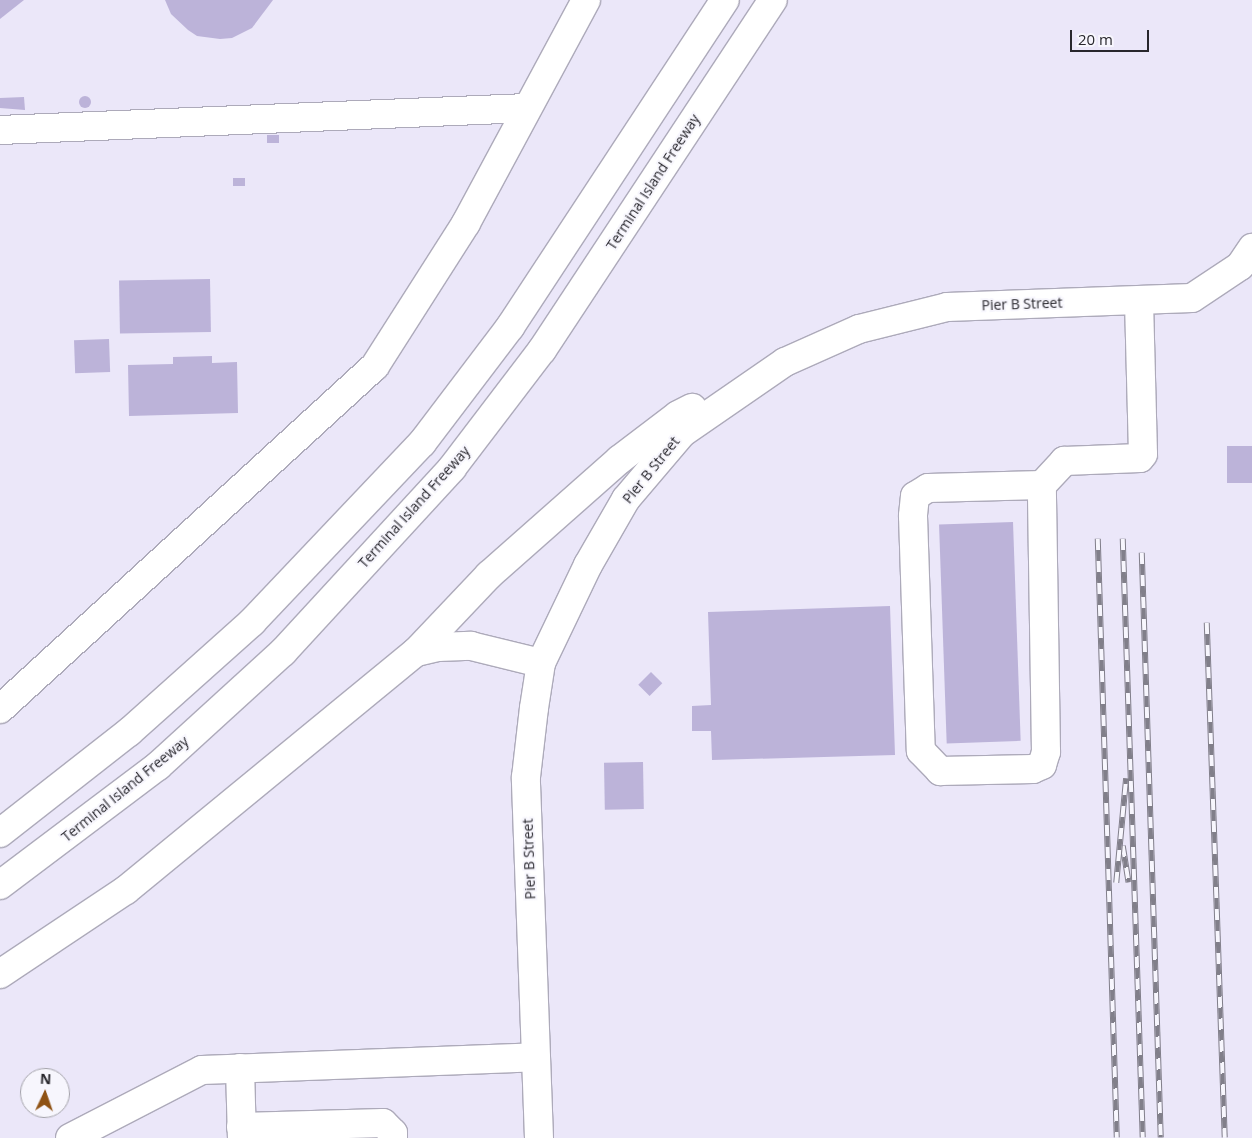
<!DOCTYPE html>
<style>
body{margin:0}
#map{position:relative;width:1252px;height:1138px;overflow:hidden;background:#ebe7f9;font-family:"Open Sans",sans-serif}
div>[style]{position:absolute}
.building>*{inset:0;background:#bcb3d9;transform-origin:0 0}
.round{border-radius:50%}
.roads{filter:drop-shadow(1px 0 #adaaba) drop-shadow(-1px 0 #adaaba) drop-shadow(0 1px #adaaba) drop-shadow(0 -1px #adaaba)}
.minor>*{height:28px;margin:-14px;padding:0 14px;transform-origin:14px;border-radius:14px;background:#fff}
.highway>*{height:28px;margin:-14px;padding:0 14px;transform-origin:14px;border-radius:14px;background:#fff}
.rail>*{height:5.5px;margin-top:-2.75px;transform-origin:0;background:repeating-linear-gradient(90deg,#f7f6fd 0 11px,#817f8a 0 22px);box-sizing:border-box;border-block:1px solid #817f8a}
span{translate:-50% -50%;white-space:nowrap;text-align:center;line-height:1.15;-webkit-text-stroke:4px #f7f6fd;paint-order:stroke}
.street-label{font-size:14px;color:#28272d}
.north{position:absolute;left:20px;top:1068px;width:50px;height:50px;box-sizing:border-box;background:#f7f6fd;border:1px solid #a4a3aa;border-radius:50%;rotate:3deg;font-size:14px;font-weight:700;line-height:20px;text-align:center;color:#28272d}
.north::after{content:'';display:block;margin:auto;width:18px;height:22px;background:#8f5214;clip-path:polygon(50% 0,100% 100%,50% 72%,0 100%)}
.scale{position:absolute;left:1070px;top:30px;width:79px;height:22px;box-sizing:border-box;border:2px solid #28272d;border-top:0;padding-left:6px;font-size:15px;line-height:18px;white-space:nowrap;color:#28272d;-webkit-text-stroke:4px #f7f6fd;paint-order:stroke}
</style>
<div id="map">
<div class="building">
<div style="clip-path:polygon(0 0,24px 0,0 19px)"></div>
<div style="clip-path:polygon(165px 0,273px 0,252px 28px,232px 38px,220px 39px,197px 36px,188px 30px,171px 14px)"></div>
<div class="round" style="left:79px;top:96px;width:12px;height:12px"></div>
<div style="clip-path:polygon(24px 97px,25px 110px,0 108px,0 98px)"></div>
<div style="left:267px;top:135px;width:12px;height:8px"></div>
<div style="left:233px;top:178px;width:12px;height:8px"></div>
<div style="left:210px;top:279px;width:53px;height:91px;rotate:89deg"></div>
<div style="left:109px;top:339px;width:33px;height:35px;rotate:88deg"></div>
<div style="clip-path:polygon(212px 356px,212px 363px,237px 362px,238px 413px,129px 416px,128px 365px,173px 364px,173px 357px)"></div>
<div style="left:1252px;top:446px;width:37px;height:25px;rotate:90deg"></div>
<div style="left:1013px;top:522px;width:219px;height:74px;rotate:88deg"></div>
<div style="clip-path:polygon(890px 606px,895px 755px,712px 760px,711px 731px,692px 731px,692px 706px,711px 705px,708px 612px)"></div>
<div style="left:651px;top:672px;width:16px;height:18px;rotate:45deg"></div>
<div style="left:643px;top:762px;width:47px;height:39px;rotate:89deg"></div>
</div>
<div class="roads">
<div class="minor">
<div style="left:0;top:130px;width:527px;rotate:-2.39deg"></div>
<div style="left:1042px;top:485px;width:114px;rotate:178.5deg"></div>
<div style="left:928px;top:488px;width:15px;rotate:148deg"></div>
<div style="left:915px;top:496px;width:20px;rotate:96deg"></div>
<div style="left:913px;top:516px;width:235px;rotate:88.1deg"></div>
<div style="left:921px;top:751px;width:28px;rotate:46deg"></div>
<div style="left:940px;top:771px;width:93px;rotate:-1.2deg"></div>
<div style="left:1033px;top:769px;width:10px;rotate:-24deg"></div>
<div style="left:1042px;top:765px;width:14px;rotate:-73deg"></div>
<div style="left:1046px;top:752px;width:267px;rotate:-90.9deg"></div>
<div style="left:1042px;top:485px;width:33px;rotate:-47deg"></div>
<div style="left:1064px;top:461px;width:76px;rotate:-2.3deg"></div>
<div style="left:1140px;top:458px;width:5px;rotate:-53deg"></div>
<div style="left:1143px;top:454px;width:153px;rotate:-91.5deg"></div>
<div style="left:416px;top:652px;width:23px;rotate:-13deg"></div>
<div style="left:438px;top:647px;width:33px;rotate:-2deg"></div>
<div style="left:471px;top:646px;width:72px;rotate:13.7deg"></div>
<div style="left:0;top:709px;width:508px;rotate:-42.45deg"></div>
<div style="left:375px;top:366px;width:169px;rotate:-57.5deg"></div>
<div style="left:466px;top:223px;width:253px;rotate:-61.7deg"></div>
<div style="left:0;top:974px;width:151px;rotate:-33.7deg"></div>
<div style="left:126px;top:890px;width:375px;rotate:-39.4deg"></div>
<div style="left:416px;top:652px;width:106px;rotate:-46.5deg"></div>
<div style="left:489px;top:575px;width:174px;rotate:-41.5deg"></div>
<div style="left:619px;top:460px;width:74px;rotate:-37.3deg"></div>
<div style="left:678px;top:415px;width:16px;rotate:-27deg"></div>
<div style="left:240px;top:1068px;width:70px;rotate:88.4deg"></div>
<div style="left:241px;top:1127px;width:142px;rotate:-1.6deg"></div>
<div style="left:383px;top:1123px;width:14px;rotate:45deg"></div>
<div style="left:393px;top:1133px;width:5px;rotate:90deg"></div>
<div style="left:70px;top:1138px;width:148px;rotate:-27.3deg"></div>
<div style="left:202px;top:1070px;width:334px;rotate:-2.2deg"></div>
<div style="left:539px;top:1138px;width:361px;rotate:-92.1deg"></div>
<div style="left:526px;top:777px;width:69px;rotate:-83.4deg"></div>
<div style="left:534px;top:708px;width:46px;rotate:-81.2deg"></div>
<div style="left:541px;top:663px;width:109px;rotate:-64.4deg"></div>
<div style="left:588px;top:565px;width:76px;rotate:-60.1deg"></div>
<div style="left:626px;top:499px;width:87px;rotate:-49.7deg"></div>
<div style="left:682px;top:433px;width:125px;rotate:-34.6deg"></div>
<div style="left:785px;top:362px;width:81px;rotate:-24deg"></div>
<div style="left:859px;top:329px;width:91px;rotate:-14deg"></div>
<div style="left:947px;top:307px;width:245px;rotate:-2.1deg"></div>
<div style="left:1192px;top:298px;width:58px;rotate:-33.7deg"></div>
<div style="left:1240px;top:266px;width:22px;rotate:-56deg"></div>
</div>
<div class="highway">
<div style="left:0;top:833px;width:164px;rotate:-38.1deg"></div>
<div style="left:129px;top:732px;width:165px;rotate:-41.8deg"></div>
<div style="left:252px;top:622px;width:247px;rotate:-46.5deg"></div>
<div style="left:422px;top:443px;width:146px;rotate:-52.8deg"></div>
<div style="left:510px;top:327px;width:391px;rotate:-56.7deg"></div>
<div style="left:0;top:885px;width:198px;rotate:-37deg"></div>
<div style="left:158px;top:766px;width:169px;rotate:-42.4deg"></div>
<div style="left:283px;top:652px;width:250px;rotate:-47.4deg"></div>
<div style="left:452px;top:468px;width:148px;rotate:-52.7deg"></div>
<div style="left:542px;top:350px;width:419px;rotate:-56.6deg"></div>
</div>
</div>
<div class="rail">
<div style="left:1098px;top:539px;width:599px;rotate:88.18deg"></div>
<div style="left:1123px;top:539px;width:599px;rotate:88.09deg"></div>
<div style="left:1142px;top:553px;width:585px;rotate:88.14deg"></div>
<div style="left:1207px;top:623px;width:515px;rotate:88deg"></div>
<div style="left:1123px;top:846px;width:37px;rotate:81deg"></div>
<div style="left:1116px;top:883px;width:105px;rotate:-84.6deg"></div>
</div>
<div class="street-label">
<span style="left:653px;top:182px;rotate:-57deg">Terminal Island Freeway</span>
<span style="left:1022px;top:304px;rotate:-2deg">Pier B Street</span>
<span style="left:651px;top:470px;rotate:-51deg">Pier B Street</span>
<span style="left:414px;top:507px;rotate:-48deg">Terminal Island Freeway</span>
<span style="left:125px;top:789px;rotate:-39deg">Terminal Island Freeway</span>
<span style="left:529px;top:859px;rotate:-92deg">Pier B Street</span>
</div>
<div class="north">N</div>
<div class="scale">20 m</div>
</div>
